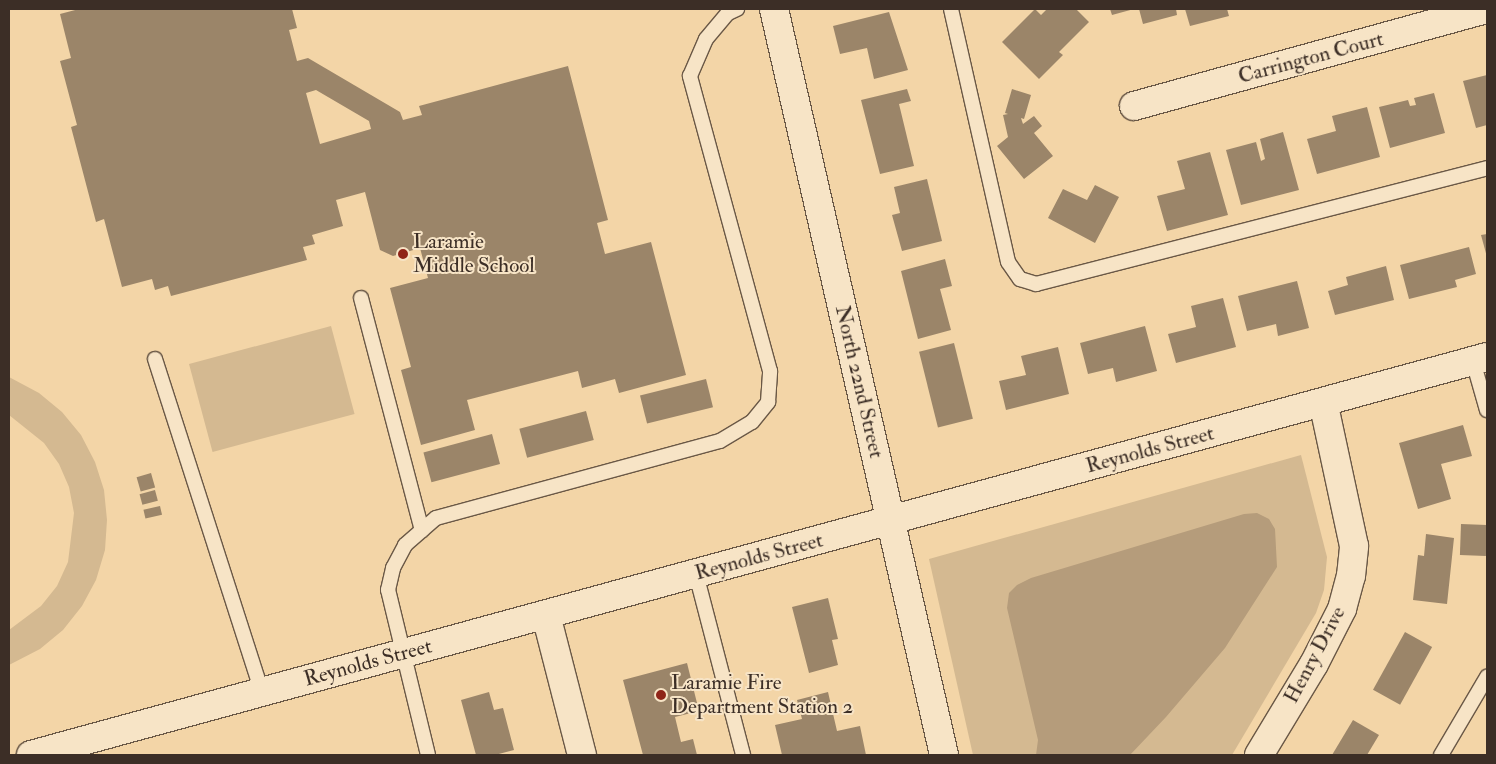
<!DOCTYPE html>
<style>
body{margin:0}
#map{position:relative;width:1496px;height:764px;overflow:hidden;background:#f3d5a7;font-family:"IM FELL Double Pica",serif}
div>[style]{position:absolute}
.green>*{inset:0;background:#d4b991;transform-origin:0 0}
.water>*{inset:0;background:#b59c7b}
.building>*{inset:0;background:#9b8569;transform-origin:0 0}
.roads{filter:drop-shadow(1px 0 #6a5846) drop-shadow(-1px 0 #6a5846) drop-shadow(0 1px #6a5846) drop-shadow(0 -1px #6a5846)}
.lane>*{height:14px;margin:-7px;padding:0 7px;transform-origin:7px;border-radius:7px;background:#f7e4c6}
.street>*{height:28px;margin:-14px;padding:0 14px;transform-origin:14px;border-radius:14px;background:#f7e4c6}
.secondary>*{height:28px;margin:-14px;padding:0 14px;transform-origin:14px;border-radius:14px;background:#f7e4c6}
.dots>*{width:14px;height:14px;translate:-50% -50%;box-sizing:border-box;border:2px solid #f7e4c6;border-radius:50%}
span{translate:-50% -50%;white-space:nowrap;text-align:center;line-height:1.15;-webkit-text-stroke:4px #f7e4c6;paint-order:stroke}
.street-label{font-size:21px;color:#3c2e26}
.poi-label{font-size:21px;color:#3c2e26}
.left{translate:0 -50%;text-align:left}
.frame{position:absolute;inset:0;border:10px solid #3c2e26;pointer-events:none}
</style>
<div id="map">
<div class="green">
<div style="left:331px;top:326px;width:91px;height:147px;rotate:75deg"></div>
<div style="clip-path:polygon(9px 377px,39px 393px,62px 412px,81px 435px,95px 462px,104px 490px,107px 520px,105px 550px,96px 580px,82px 606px,63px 630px,40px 649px,9px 665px,9px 630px,41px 606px,57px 586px,68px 562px,74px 513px,69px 487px,59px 464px,44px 443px,9px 415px)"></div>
<div style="clip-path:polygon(1301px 455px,1327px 557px,1324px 590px,1316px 613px,1232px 755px,973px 755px,929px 559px)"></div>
</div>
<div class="water">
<div style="clip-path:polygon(1257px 513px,1269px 519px,1275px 529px,1277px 567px,1225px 648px,1166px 717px,1130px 755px,1036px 755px,1038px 740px,1007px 608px,1009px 593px,1017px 585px,1031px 578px,1244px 514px)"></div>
</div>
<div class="building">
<div style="clip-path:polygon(evenodd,79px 9px,292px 9px,297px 28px,289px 30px,297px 61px,308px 58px,400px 112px,403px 120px,422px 115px,419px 106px,568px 66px,608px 220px,597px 223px,605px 254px,651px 242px,686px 375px,619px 393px,615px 379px,582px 388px,578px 371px,467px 400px,475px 430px,421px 445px,401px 370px,411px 367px,390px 288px,428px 278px,420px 248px,393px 256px,380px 250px,365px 192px,336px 200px,343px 226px,312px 235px,315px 244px,303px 247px,307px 260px,171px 296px,168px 286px,155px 290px,152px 279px,122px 287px,104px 219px,96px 222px,71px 127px,77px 125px,60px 61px,71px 58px,60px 14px,79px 9px,316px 90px,369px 121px,371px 129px,320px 144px,306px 93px,316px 90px)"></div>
<div style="clip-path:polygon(1035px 9px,1041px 15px,1047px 9px,1076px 9px,1089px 22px,1059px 52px,1063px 55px,1039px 79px,1002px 42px)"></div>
<div style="clip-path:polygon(1110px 9px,1134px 9px,1112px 15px)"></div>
<div style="clip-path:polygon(1139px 9px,1176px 9px,1177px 15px,1143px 24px)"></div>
<div style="clip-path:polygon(1185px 9px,1227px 9px,1229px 16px,1190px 26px)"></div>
<div style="clip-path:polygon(889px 12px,908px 70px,874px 79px,867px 48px,840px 54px,833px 26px)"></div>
<div style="clip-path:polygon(1487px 75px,1487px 125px,1476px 128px,1463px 81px)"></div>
<div style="clip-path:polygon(907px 89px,911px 101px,899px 104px,914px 166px,880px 174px,861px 100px)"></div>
<div style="clip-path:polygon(1012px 89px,1031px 95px,1024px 119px,1021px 118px,1023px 124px,1034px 116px,1042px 126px,1034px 133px,1053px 156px,1024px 179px,997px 146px,1008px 137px,1003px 115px,1008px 114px,1005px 113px)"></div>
<div style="clip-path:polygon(1434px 93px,1445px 133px,1390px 148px,1379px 107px,1408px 100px,1410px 106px,1416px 105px,1414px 98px)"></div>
<div style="clip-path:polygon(1367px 107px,1380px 157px,1317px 174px,1307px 139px,1336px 131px,1332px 116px)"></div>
<div style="clip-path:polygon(1283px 132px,1299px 190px,1241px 205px,1226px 150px,1256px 142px,1261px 161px,1265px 159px,1260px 139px)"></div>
<div style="clip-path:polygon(1210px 152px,1228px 215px,1167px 231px,1157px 196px,1185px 189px,1177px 161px)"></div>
<div style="clip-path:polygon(927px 179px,942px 241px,902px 251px,892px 215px,900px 213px,894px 187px)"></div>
<div style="clip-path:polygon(1095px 185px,1119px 197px,1095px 243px,1048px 218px,1063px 189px,1087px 200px)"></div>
<div style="clip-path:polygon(1487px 234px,1487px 257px,1481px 235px)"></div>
<div style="clip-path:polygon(1469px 247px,1476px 274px,1455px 280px,1457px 287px,1409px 299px,1400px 265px)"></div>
<div style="clip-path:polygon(945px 259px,952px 286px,940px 289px,951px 330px,918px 339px,901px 271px)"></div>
<div style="clip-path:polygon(1386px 266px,1394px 300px,1335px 315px,1328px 291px,1348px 285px,1346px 277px)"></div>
<div style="clip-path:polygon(1297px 281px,1309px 328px,1278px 336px,1276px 324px,1247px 331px,1238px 296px)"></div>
<div style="clip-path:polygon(1223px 298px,1236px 347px,1176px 363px,1168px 334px,1196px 327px,1191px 306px)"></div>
<div style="clip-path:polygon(1145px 326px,1157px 371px,1116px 382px,1113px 368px,1088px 374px,1080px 343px)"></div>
<div style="left:954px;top:343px;width:78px;height:36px;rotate:76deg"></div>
<div style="clip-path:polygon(1058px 347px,1069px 394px,1006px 410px,999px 381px,1026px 375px,1021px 356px)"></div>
<div style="left:706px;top:379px;width:29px;height:68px;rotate:76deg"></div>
<div style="left:586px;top:411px;width:30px;height:69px;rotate:75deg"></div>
<div style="clip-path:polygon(1463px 425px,1472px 456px,1441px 464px,1451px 499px,1418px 509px,1399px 443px)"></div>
<div style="left:492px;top:434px;width:31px;height:71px;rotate:75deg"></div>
<div style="left:151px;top:473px;width:15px;height:15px;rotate:74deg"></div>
<div style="left:155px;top:490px;width:11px;height:16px;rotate:75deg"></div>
<div style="left:160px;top:506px;width:9px;height:17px;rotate:77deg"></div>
<div style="left:1461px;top:524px;width:26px;height:31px;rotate:2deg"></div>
<div style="clip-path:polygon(1426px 534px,1454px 538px,1447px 604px,1413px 600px,1418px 555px,1424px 556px)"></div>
<div style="clip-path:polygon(828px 598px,838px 639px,832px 640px,838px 665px,809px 673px,792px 607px)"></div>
<div style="left:1405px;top:632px;width:31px;height:66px;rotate:29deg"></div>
<div style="clip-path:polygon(687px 663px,699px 711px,675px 717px,681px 742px,693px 739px,697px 755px,643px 755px,623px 680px)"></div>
<div style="clip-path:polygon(489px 692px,494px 710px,503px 708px,514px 750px,495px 755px,476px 755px,461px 700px)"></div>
<div style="clip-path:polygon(828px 692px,837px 731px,860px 726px,866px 755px,782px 755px,775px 725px,802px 719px,797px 700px)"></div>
<div style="clip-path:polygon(1353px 720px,1379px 735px,1367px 755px,1332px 755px)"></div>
</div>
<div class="roads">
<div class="lane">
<div style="left:951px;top:9px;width:259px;rotate:77.3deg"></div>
<div style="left:1008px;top:262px;width:21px;rotate:55deg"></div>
<div style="left:1020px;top:279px;width:17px;rotate:17deg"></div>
<div style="left:1036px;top:284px;width:466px;rotate:-14.4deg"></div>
<div style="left:361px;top:298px;width:240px;rotate:75.3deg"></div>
<div style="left:155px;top:359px;width:350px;rotate:72.2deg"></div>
<div style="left:1473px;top:361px;width:51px;rotate:74.1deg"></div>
<div style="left:696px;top:574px;width:187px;rotate:75.4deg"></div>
<div style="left:428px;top:755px;width:170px;rotate:-103.6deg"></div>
<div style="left:388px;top:590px;width:23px;rotate:-77deg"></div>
<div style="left:393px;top:568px;width:26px;rotate:-62deg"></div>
<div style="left:405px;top:545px;width:41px;rotate:-41.1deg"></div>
<div style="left:436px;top:518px;width:294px;rotate:-15.2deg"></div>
<div style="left:720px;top:441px;width:37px;rotate:-31deg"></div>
<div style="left:752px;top:422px;width:26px;rotate:-51deg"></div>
<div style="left:768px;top:402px;width:31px;rotate:-86deg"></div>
<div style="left:770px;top:371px;width:306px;rotate:-105.2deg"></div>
<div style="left:690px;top:76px;width:40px;rotate:-66.6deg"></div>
<div style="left:706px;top:39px;width:34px;rotate:-50deg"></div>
<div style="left:728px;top:13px;width:10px;rotate:-24deg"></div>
<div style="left:1441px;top:755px;width:91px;rotate:-59.5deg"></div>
</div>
<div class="street">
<div style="left:1134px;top:106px;width:366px;rotate:-15.4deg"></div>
<div style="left:546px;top:615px;width:145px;rotate:75.6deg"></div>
<div style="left:1259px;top:755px;width:106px;rotate:-58.9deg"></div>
<div style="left:1314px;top:664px;width:62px;rotate:-63deg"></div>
<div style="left:1342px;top:609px;width:34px;rotate:-75deg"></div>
<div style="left:1351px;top:576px;width:30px;rotate:-84deg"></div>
<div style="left:1354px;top:546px;width:147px;rotate:-102.1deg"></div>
</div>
<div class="secondary">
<div style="left:774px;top:9px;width:765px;rotate:77.16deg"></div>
<div style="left:31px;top:755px;width:1509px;rotate:-15.29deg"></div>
</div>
</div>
<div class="dots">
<div style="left:403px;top:254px;background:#8f2418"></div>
<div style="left:661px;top:695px;background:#8f2418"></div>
</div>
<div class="street-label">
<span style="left:1311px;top:58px;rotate:-15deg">Carrington Court</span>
<span style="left:859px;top:382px;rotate:77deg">North 22nd Street</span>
<span style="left:1150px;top:450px;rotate:-15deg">Reynolds Street</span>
<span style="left:759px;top:557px;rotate:-15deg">Reynolds Street</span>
<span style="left:1315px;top:655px;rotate:-62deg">Henry Drive</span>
<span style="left:368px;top:663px;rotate:-15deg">Reynolds Street</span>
</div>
<div class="poi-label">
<span class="left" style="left:413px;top:254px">Laramie<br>Middle School</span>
<span class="left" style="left:671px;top:695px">Laramie Fire<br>Department Station 2</span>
</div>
<div class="frame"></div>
</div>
